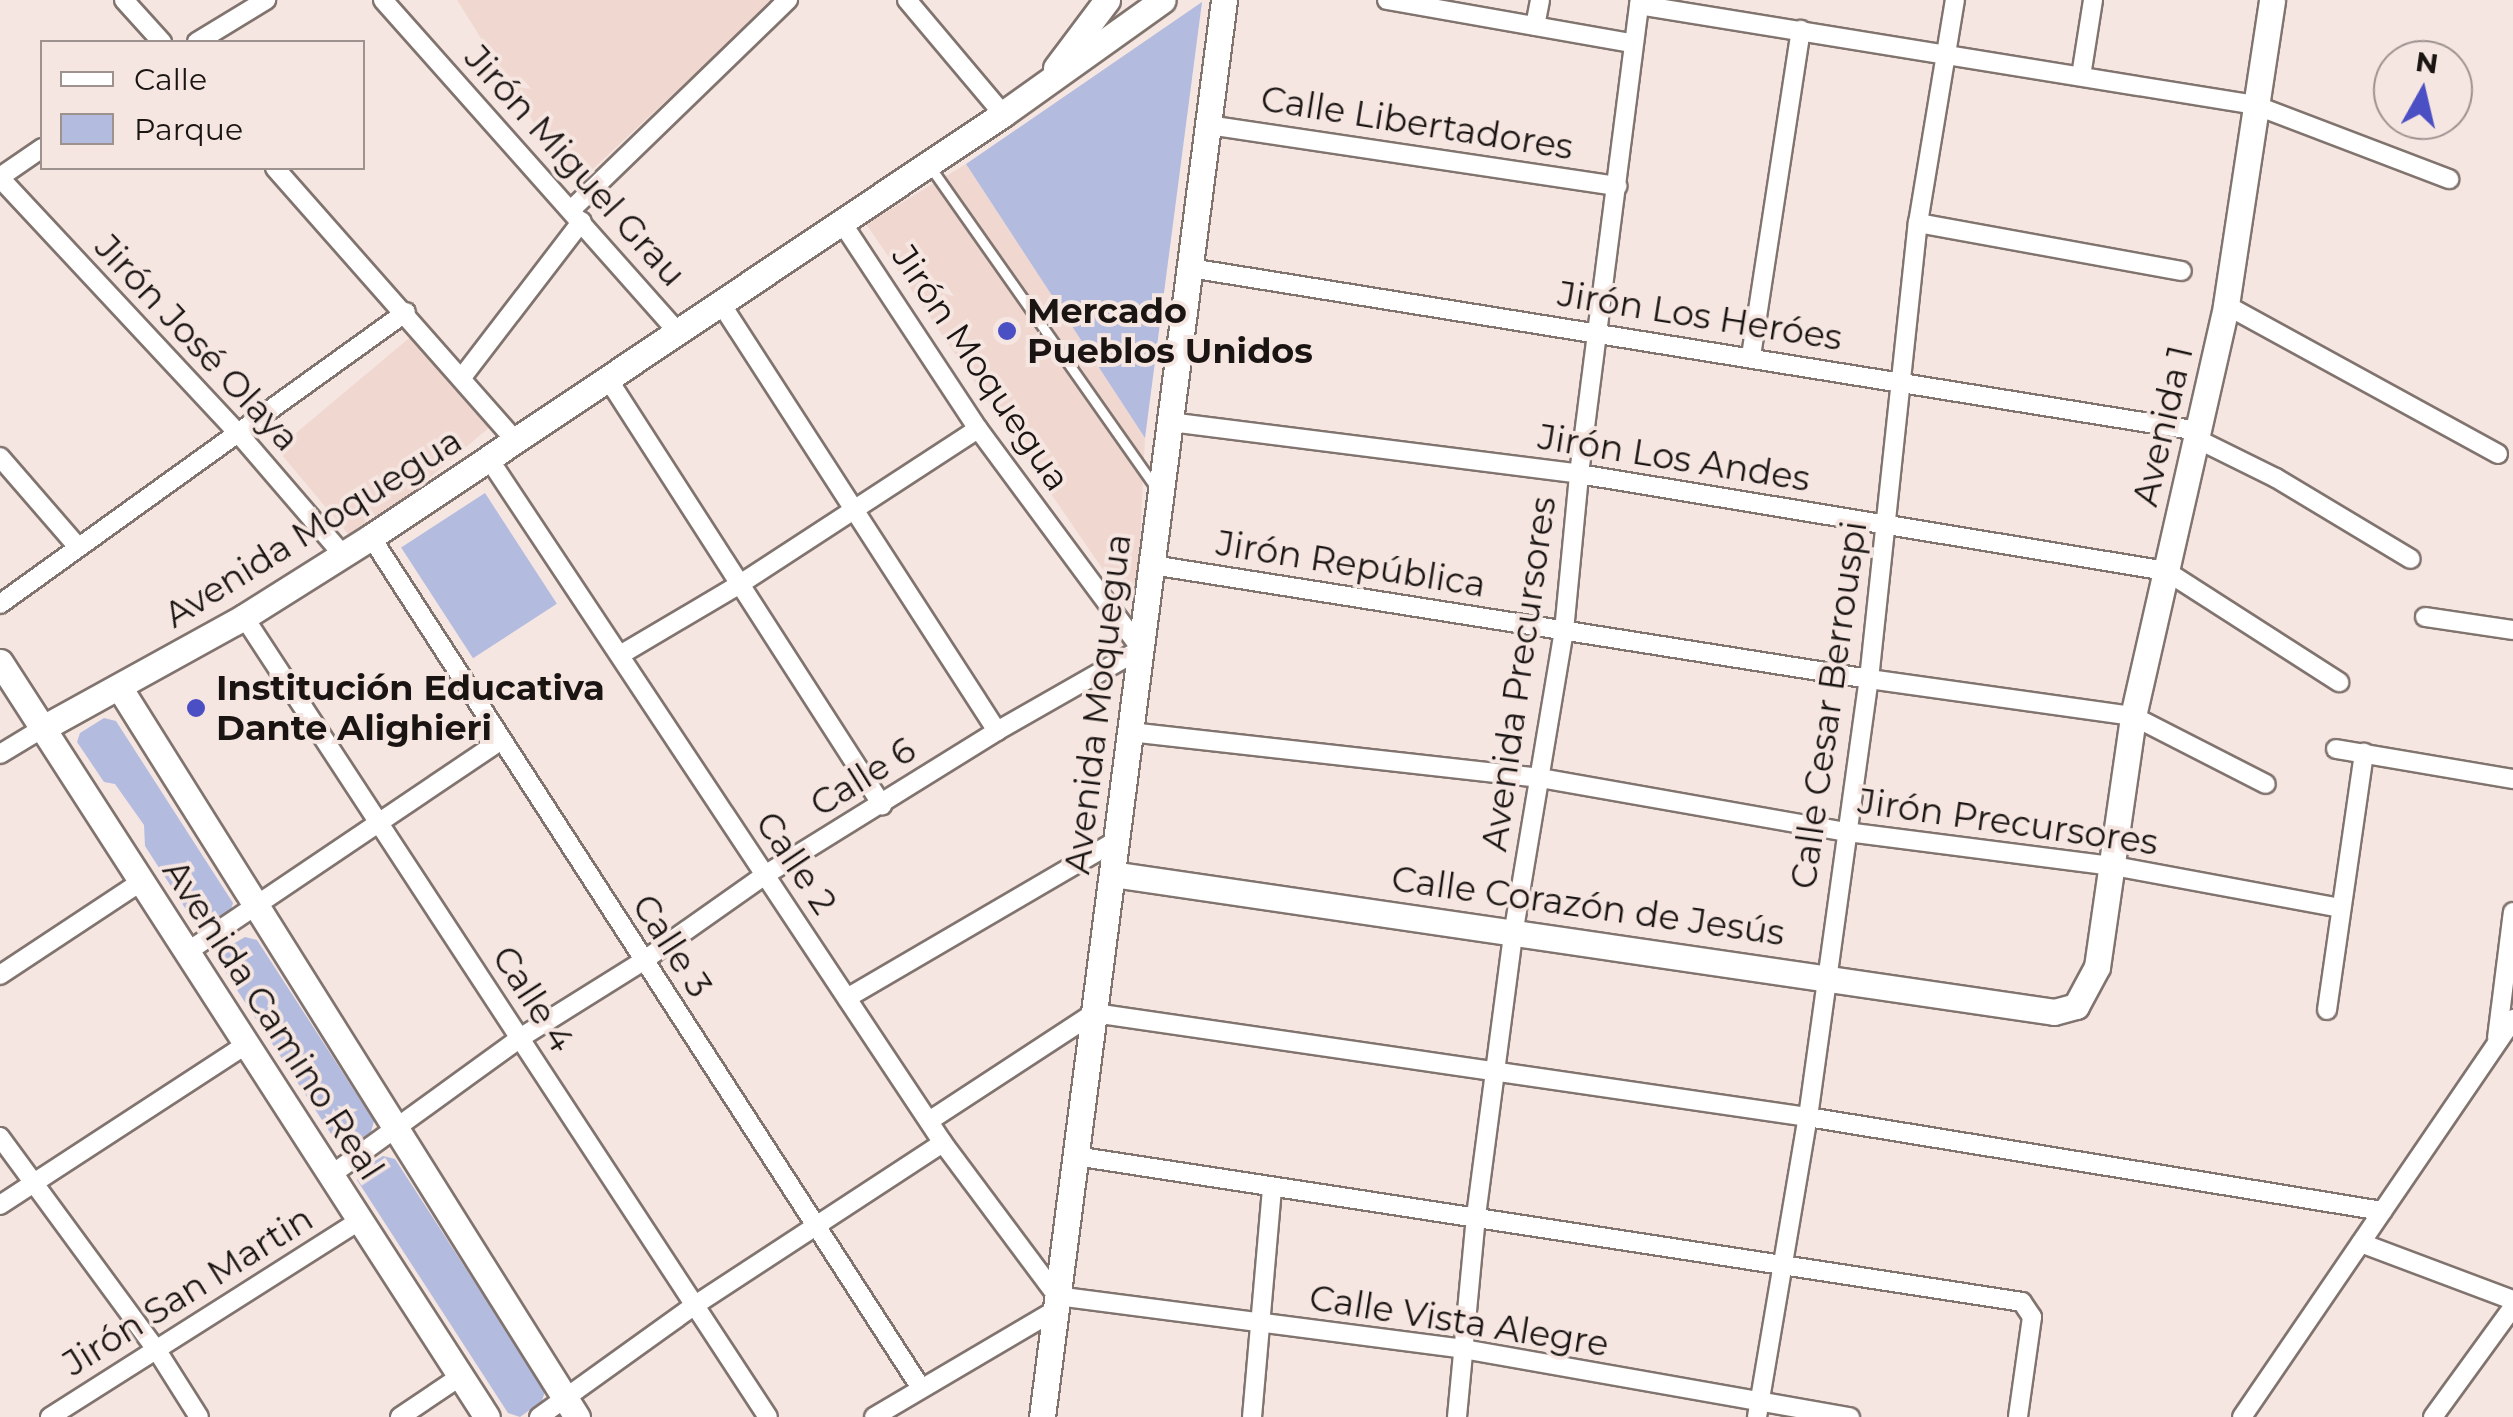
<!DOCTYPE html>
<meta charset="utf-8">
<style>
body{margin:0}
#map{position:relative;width:2513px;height:1417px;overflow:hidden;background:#f6e6e1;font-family:Montserrat,sans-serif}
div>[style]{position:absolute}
.built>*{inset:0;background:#f0d8d1;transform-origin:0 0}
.green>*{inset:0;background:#b3bbdf;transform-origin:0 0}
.roads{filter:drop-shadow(2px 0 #81746f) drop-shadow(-2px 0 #81746f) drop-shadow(0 2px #81746f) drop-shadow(0 -2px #81746f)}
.lane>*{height:9px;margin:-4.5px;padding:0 4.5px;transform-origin:4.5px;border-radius:4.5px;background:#fff}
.street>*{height:18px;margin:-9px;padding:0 9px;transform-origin:9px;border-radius:9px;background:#fff}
.secondary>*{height:25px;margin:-12.5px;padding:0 12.5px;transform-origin:12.5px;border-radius:12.5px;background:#fff}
.dots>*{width:28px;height:28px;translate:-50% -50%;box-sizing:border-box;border:5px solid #f6e6e1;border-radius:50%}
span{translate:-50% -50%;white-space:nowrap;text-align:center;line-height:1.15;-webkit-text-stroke:8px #f6e6e1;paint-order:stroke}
.street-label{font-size:35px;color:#1a1513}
.poi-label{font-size:35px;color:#1a1513;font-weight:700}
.left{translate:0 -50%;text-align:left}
.legend{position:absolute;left:40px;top:40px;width:325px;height:130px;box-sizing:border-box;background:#f6e6e1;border:2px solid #9e928f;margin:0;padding:12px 18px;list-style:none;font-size:30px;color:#1a1513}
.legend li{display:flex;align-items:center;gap:20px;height:50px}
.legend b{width:50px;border:2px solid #9e928f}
.north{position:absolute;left:2373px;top:40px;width:100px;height:100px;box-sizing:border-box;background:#f6e6e1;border:2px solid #9e928f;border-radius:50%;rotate:8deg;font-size:28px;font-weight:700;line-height:40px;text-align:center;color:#1a1513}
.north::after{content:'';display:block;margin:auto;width:35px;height:45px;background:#4b4fc4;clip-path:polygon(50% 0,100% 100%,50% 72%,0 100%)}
</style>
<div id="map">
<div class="built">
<div style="clip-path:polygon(457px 0,774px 0,579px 182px,557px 160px)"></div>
<div style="clip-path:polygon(966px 164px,1145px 438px,1138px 586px,1121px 596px,866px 224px)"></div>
<div style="left:414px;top:334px;width:120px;height:179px;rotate:50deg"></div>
</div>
<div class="green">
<div style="clip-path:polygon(1202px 2px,1145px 438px,966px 164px)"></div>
<div style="left:485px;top:493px;width:132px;height:100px;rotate:57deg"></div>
<div style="clip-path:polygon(104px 718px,116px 721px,233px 903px,230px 913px,208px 929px,196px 925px,145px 846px,144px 825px,115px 784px,104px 782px,77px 742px,80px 733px)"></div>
<div style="clip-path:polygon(245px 937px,257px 940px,374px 1121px,371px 1132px,349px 1147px,337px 1143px,218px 961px,221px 951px)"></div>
<div style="clip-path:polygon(383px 1156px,395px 1159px,545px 1391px,542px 1401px,520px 1417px,508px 1413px,357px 1180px,360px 1170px)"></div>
</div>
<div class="roads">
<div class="lane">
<div style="left:931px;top:168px;width:390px;rotate:54.9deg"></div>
</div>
<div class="street">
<div style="left:124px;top:0;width:57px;rotate:47.9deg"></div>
<div style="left:383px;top:0;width:443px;rotate:48.4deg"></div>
<div style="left:907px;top:0;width:149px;rotate:49.9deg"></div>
<div style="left:1387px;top:0;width:249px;rotate:10deg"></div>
<div style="left:1639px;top:5px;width:624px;rotate:9.22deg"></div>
<div style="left:2255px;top:105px;width:208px;rotate:20.9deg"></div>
<div style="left:1535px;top:26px;width:26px;rotate:-79deg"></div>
<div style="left:197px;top:42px;width:81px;rotate:-31.3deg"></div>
<div style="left:2081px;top:76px;width:77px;rotate:-81deg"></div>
<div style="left:1208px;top:125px;width:414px;rotate:8.5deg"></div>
<div style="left:275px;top:168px;width:361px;rotate:48.6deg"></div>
<div style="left:0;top:177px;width:51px;rotate:-34.6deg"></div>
<div style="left:0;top:178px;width:350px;rotate:47deg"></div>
<div style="left:239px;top:434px;width:160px;rotate:49.3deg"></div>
<div style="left:572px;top:209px;width:301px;rotate:-44.1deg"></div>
<div style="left:1918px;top:223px;width:268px;rotate:10.3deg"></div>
<div style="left:1190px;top:268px;width:1022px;rotate:9.18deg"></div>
<div style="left:720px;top:302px;width:511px;rotate:57.15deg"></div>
<div style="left:2226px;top:305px;width:310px;rotate:28.7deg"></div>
<div style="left:1751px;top:356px;width:330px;rotate:-81.3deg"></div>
<div style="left:463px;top:376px;width:195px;rotate:-52.5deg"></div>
<div style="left:608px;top:379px;width:507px;rotate:57.25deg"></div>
<div style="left:1170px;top:422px;width:412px;rotate:7.2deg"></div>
<div style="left:1579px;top:474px;width:595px;rotate:9.38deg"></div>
<div style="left:2166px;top:571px;width:206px;rotate:32.7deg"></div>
<div style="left:2197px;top:439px;width:88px;rotate:26.3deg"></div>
<div style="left:2276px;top:478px;width:157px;rotate:31deg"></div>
<div style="left:0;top:457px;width:119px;rotate:49.1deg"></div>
<div style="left:489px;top:459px;width:821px;rotate:56.43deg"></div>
<div style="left:943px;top:1143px;width:191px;rotate:53.3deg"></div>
<div style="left:1057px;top:1296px;width:409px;rotate:7.4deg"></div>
<div style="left:1463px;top:1349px;width:393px;rotate:10deg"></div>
<div style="left:371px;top:537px;width:1013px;rotate:57.13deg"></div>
<div style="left:1152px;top:565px;width:726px;rotate:9.03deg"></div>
<div style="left:1869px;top:679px;width:267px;rotate:8deg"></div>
<div style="left:2133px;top:716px;width:149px;rotate:27.1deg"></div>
<div style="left:0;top:604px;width:500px;rotate:-35.72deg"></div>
<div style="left:244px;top:617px;width:956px;rotate:56.78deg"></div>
<div style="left:2425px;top:617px;width:89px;rotate:8.4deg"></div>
<div style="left:620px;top:655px;width:139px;rotate:-30.6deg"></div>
<div style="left:740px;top:584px;width:284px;rotate:-33.1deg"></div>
<div style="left:1130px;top:732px;width:413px;rotate:6.4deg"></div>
<div style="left:1540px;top:778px;width:312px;rotate:10deg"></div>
<div style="left:1847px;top:832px;width:269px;rotate:7.3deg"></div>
<div style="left:2114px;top:866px;width:231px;rotate:10.5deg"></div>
<div style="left:2336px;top:749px;width:180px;rotate:9.6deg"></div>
<div style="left:0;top:754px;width:50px;rotate:-31.2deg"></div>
<div style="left:187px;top:952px;width:377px;rotate:-34deg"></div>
<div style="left:0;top:975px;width:170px;rotate:-33.5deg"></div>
<div style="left:847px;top:998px;width:311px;rotate:-30.3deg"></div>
<div style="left:2327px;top:1010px;width:260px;rotate:-81.8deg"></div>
<div style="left:2497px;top:1038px;width:127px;rotate:-82.8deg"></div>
<div style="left:929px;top:1121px;width:197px;rotate:-33.2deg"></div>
<div style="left:1094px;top:1013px;width:722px;rotate:8.29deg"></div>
<div style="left:1808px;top:1117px;width:582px;rotate:9.3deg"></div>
<div style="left:0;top:1137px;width:263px;rotate:53.7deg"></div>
<div style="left:156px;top:1349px;width:80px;rotate:57.7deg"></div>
<div style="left:1075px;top:1156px;width:958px;rotate:8.76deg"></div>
<div style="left:2022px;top:1302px;width:18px;rotate:56deg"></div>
<div style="left:2032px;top:1317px;width:101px;rotate:98deg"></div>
<div style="left:331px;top:1175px;width:233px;rotate:-35.9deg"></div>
<div style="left:520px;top:1038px;width:145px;rotate:-32deg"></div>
<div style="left:643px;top:961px;width:149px;rotate:-35.2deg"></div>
<div style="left:765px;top:875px;width:273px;rotate:-31.8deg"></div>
<div style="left:997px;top:731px;width:166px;rotate:-29.7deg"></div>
<div style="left:1141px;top:649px;width:274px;rotate:-126.5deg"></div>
<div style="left:978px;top:429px;width:250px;rotate:-123.4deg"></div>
<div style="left:0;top:1205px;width:295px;rotate:-33.1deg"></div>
<div style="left:2361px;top:1243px;width:162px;rotate:20.6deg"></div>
<div style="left:50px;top:1417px;width:367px;rotate:-32.4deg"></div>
<div style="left:400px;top:1417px;width:73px;rotate:-33.9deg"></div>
<div style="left:539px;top:1417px;width:192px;rotate:-35.7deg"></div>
<div style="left:695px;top:1305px;width:296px;rotate:-33.2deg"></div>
<div style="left:874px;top:1417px;width:211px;rotate:-30.5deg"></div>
<div style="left:1252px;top:1417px;width:231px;rotate:-85deg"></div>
<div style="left:1457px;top:1417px;width:202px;rotate:-84.6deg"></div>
<div style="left:1476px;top:1216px;width:290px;rotate:-82.5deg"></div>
<div style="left:1514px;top:929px;width:302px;rotate:-80.5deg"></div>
<div style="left:1564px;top:631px;width:158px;rotate:-84.5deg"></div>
<div style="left:1579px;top:474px;width:478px;rotate:-82.7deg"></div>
<div style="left:1757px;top:1417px;width:304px;rotate:-80.4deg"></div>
<div style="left:1808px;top:1117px;width:442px;rotate:-82.1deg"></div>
<div style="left:1869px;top:679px;width:459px;rotate:-83.9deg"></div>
<div style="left:1918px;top:223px;width:226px;rotate:-80.6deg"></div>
<div style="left:2242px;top:1417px;width:482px;rotate:-55.7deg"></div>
<div style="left:2433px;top:1417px;width:136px;rotate:-54deg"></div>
</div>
<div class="secondary">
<div style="left:1056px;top:68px;width:85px;rotate:-53.1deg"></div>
<div style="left:0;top:662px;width:898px;rotate:57.18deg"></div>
<div style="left:119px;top:687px;width:862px;rotate:57.9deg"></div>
<div style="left:43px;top:728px;width:230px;rotate:-28.9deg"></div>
<div style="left:244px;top:617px;width:150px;rotate:-32.2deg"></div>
<div style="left:371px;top:537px;width:760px;rotate:-33.79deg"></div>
<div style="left:1003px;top:114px;width:196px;rotate:-35.5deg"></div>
<div style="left:1112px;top:874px;width:952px;rotate:8.33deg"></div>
<div style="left:2054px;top:1012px;width:23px;rotate:-15deg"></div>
<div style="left:2076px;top:1006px;width:44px;rotate:-61.7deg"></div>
<div style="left:2097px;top:967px;width:254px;rotate:-81.8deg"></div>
<div style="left:2133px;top:716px;width:421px;rotate:-77.2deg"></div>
<div style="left:2226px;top:305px;width:308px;rotate:-81.4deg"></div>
<div style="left:1042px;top:1417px;width:1429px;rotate:-82.68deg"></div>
</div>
</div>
<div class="dots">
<div style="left:1007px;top:331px;background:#4b4fc4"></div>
<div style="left:196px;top:708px;background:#4b4fc4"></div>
</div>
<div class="street-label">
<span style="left:1417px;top:123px;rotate:9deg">Calle Libertadores</span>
<span style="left:575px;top:166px;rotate:48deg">Jirón Miguel Grau</span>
<span style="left:1700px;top:316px;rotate:9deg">Jirón Los Heróes</span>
<span style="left:197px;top:343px;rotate:47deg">Jirón José Olaya</span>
<span style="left:981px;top:368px;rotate:56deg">Jirón Moquegua</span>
<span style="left:2163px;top:426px;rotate:-77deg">Avenida 1</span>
<span style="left:1674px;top:458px;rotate:9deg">Jirón Los Andes</span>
<span style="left:313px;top:528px;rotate:-32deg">Avenida Moquegua</span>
<span style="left:1351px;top:564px;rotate:9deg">Jirón República</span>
<span style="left:1519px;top:674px;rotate:-82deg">Avenida Precursores</span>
<span style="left:1098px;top:704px;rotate:-83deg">Avenida Moquegua</span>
<span style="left:1829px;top:705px;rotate:-82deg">Calle Cesar Berrouspi</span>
<span style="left:863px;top:777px;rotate:-32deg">Calle 6</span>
<span style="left:2008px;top:822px;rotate:8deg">Jirón Precursores</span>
<span style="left:796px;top:863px;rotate:56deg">Calle 2</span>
<span style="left:1588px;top:906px;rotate:8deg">Calle Corazón de Jesús</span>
<span style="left:672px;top:946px;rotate:57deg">Calle 3</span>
<span style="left:533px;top:999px;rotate:57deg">Calle 4</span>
<span style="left:273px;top:1020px;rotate:57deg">Avenida Camino Real</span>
<span style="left:188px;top:1291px;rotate:-32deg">Jirón San Martin</span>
<span style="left:1459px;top:1321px;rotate:9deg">Calle Vista Alegre</span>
</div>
<div class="poi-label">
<span class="left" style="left:1027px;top:331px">Mercado<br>Pueblos Unidos</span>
<span class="left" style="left:216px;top:708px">Institución Educativa<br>Dante Alighieri</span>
</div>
<ul class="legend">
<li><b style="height:12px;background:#fff"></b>Calle</li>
<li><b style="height:28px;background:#b3bbdf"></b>Parque</li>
</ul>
<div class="north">N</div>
</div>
